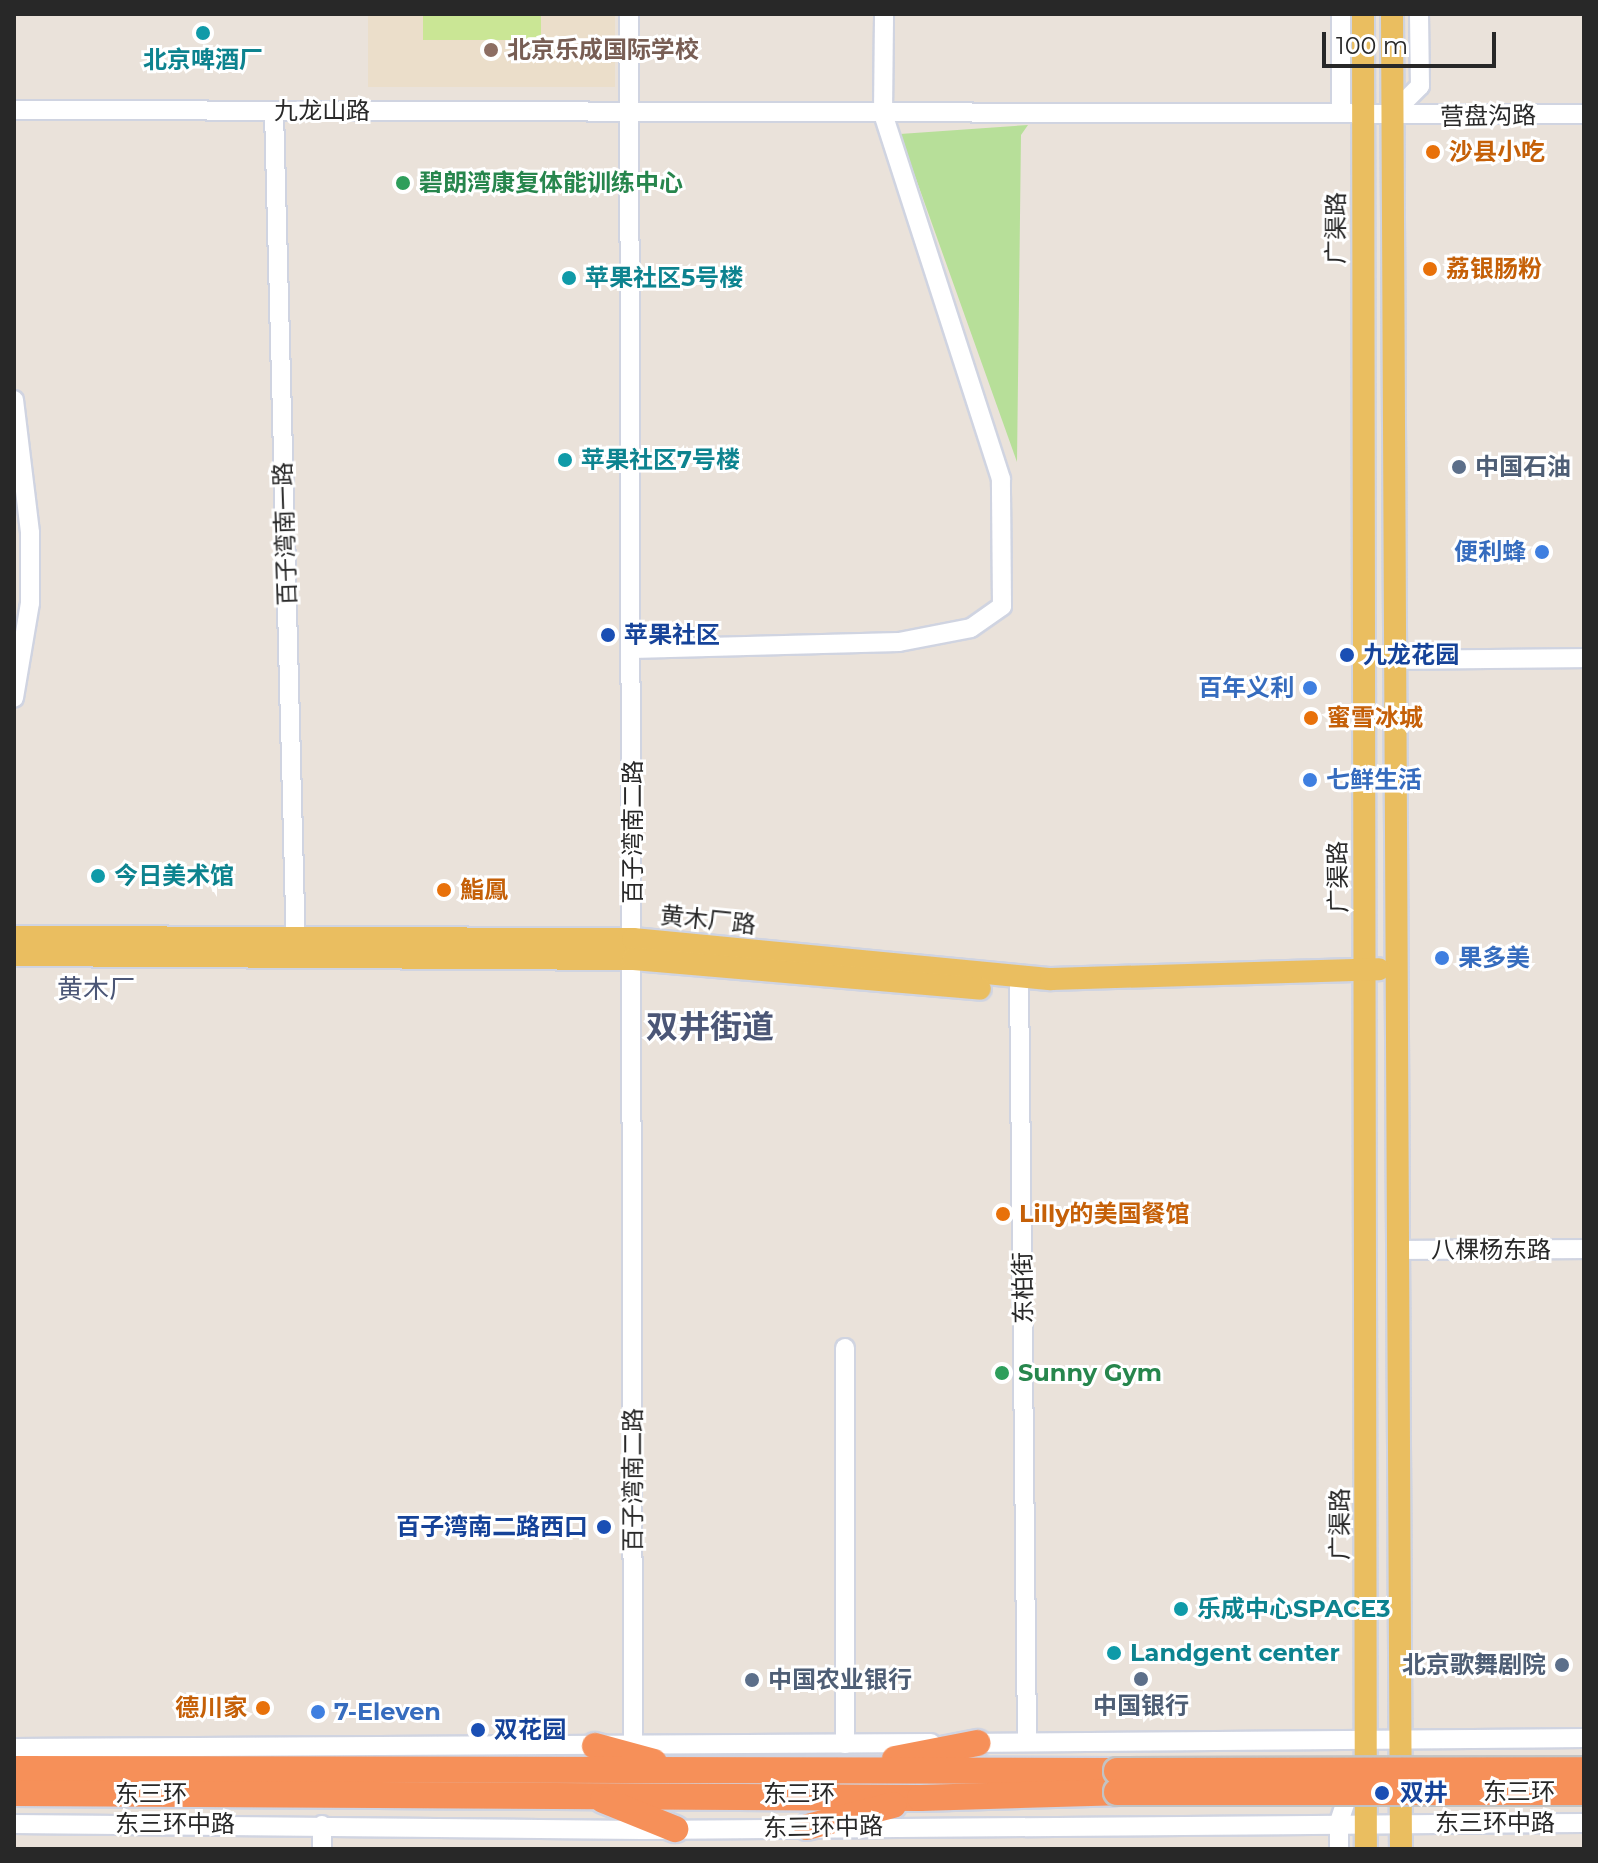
<!DOCTYPE html>
<meta charset="utf-8">
<style>
body{margin:0}
#map{position:relative;width:1598px;height:1863px;overflow:hidden;background:#eae2da;font-family:Montserrat,"Noto Sans SC",sans-serif}
div>[style]{position:absolute}
.education>*{inset:0;background:#ebdeca;transform-origin:0 0}
.green>*{inset:0;background:#b7df99}
.pitch>*{inset:0;background:#cae695;transform-origin:0 0}
.roads{filter:drop-shadow(2px 0 #d0d4e1) drop-shadow(-2px 0 #d0d4e1) drop-shadow(0 2px #d0d4e1) drop-shadow(0 -2px #d0d4e1)}
.minor>*{height:18px;margin:-9px;padding:0 9px;transform-origin:9px;border-radius:9px;background:#fff}
.major>*{height:22px;margin:-11px;padding:0 11px;transform-origin:11px;border-radius:11px;background:#eabe60}
.highway>*{height:26px;margin:-13px;padding:0 13px;transform-origin:13px;border-radius:13px;background:#f69059}
.bridges{filter:drop-shadow(2px 0 #c3c3c3) drop-shadow(-2px 0 #c3c3c3) drop-shadow(0 2px #c3c3c3) drop-shadow(0 -2px #c3c3c3)}
.highway-bridge>*{height:26px;margin:-13px;padding:0 13px;transform-origin:13px;border-radius:13px;background:#f69059}
.dots>*{width:22px;height:22px;translate:-50% -50%;box-sizing:border-box;border:4px solid #fff;border-radius:50%}
span{translate:-50% -50%;white-space:nowrap;text-align:center;line-height:1.15;-webkit-text-stroke:6px #fff;paint-order:stroke}
.education-label{font-size:24px;color:#785e54;font-weight:700}
.left{translate:0 -50%;text-align:left}
.culture-label{font-size:24px;color:#0d838f;font-weight:700}
.street-label{font-size:24px;color:#282828}
.food-label{font-size:24px;color:#c56008;font-weight:700}
.right{translate:-100% -50%;text-align:right}
.leisure-label{font-size:24px;color:#27864d;font-weight:700}
.service-label{font-size:24px;color:#4e5e75;font-weight:700}
.shop-label{font-size:24px;color:#366cbe;font-weight:700}
.transit-label{font-size:24px;color:#164399;font-weight:700}
.neighbourhood-label{font-size:26px;color:#4b5676}
.district-label{font-size:32px;color:#4b5676;font-weight:700}
.frame{position:absolute;inset:0;border:16px solid #282828;pointer-events:none}
.scale{position:absolute;left:1322px;top:32px;width:174px;height:36px;box-sizing:border-box;border:4px solid #282828;border-top:0;padding-left:10px;font-size:24px;line-height:28px;white-space:nowrap;color:#282828;-webkit-text-stroke:6px #fff;paint-order:stroke}
</style>
<div id="map">
<div class="education">
<div style="left:368px;top:14px;width:247px;height:73px"></div>
</div>
<div class="green">
<div style="clip-path:polygon(1028px 125px,1021px 135px,1017px 462px,900px 134px)"></div>
</div>
<div class="pitch">
<div style="left:423px;top:14px;width:118px;height:26px"></div>
</div>
<div class="roads">
<div class="minor">
<div style="left:629px;top:14px;width:1732px;rotate:89.87deg"></div>
<div style="left:1341px;top:14px;width:97px;rotate:90deg"></div>
<div style="left:14px;top:110px;width:1570px;rotate:0.15deg"></div>
<div style="left:274px;top:111px;width:839px;rotate:88.5deg"></div>
<div style="left:1391px;top:115px;width:41px;rotate:-45deg"></div>
<div style="left:1420px;top:86px;width:72px;rotate:-90.8deg"></div>
<div style="left:14px;top:400px;width:134px;rotate:83.1deg"></div>
<div style="left:30px;top:533px;width:70px;rotate:90deg"></div>
<div style="left:30px;top:603px;width:96px;rotate:99.6deg"></div>
<div style="left:632px;top:649px;width:267px;rotate:-1.5deg"></div>
<div style="left:899px;top:642px;width:73px;rotate:-11deg"></div>
<div style="left:971px;top:628px;width:38px;rotate:-35deg"></div>
<div style="left:1002px;top:606px;width:127px;rotate:-90.5deg"></div>
<div style="left:1001px;top:479px;width:385px;rotate:-107.9deg"></div>
<div style="left:883px;top:113px;width:99px;rotate:-89.4deg"></div>
<div style="left:1394px;top:660px;width:190px;rotate:-0.6deg"></div>
<div style="left:1019px;top:978px;width:764px;rotate:89.4deg"></div>
<div style="left:1398px;top:1250px;width:186px;rotate:-0.3deg"></div>
<div style="left:845px;top:1348px;width:396px;rotate:90deg"></div>
<div style="left:965px;top:1743px;width:619px;rotate:-0.46deg"></div>
<div style="left:14px;top:1748px;width:917px;rotate:-0.31deg"></div>
<div style="left:14px;top:1824px;width:628px;rotate:0.55deg"></div>
<div style="left:642px;top:1830px;width:942px;rotate:-0.43deg"></div>
<div style="left:322px;top:1849px;width:24px;rotate:-90deg"></div>
<div style="left:1339px;top:1849px;width:27px;rotate:-90deg"></div>
<div style="left:1339px;top:1822px;width:41px;rotate:-71.6deg"></div>
</div>
<div class="major">
<div style="left:1363px;top:14px;width:1835px;rotate:89.91deg"></div>
<div style="left:1392px;top:14px;width:1835px;rotate:89.72deg"></div>
<div style="left:14px;top:937px;width:619px;rotate:0.19deg"></div>
<div style="left:633px;top:939px;width:420px;rotate:5.5deg"></div>
<div style="left:1051px;top:979px;width:328px;rotate:-1.7deg"></div>
<div style="left:14px;top:955px;width:619px;rotate:0.37deg"></div>
<div style="left:633px;top:959px;width:348px;rotate:4.9deg"></div>
</div>
<div class="highway">
<div style="left:595px;top:1746px;width:61px;rotate:15.2deg"></div>
<div style="left:895px;top:1759px;width:84px;rotate:-11deg"></div>
<div style="left:14px;top:1769px;width:1103px;rotate:0.1deg"></div>
<div style="left:14px;top:1793px;width:906px;rotate:0.32deg"></div>
<div style="left:920px;top:1798px;width:197px;rotate:-1.7deg"></div>
<div style="left:603px;top:1800px;width:78px;rotate:21.9deg"></div>
<div style="left:807px;top:1827px;width:89px;rotate:-14.3deg"></div>
</div>
</div>
<div class="bridges">
<div class="highway-bridge">
<div style="left:1117px;top:1771px;width:467px;rotate:-0.1deg"></div>
<div style="left:1117px;top:1792px;width:467px"></div>
</div>
</div>
<div class="dots">
<div style="left:203px;top:33px;background:#0f9aa8"></div>
<div style="left:491px;top:50px;background:#8d6e63"></div>
<div style="left:1433px;top:152px;background:#e8710a"></div>
<div style="left:403px;top:183px;background:#2e9e5b"></div>
<div style="left:1430px;top:269px;background:#e8710a"></div>
<div style="left:569px;top:278px;background:#0f9aa8"></div>
<div style="left:565px;top:460px;background:#0f9aa8"></div>
<div style="left:1459px;top:467px;background:#5c6f8a"></div>
<div style="left:1542px;top:552px;background:#3f7fe0"></div>
<div style="left:608px;top:635px;background:#1a4fb4"></div>
<div style="left:1347px;top:655px;background:#1a4fb4"></div>
<div style="left:1310px;top:688px;background:#3f7fe0"></div>
<div style="left:1311px;top:718px;background:#e8710a"></div>
<div style="left:1310px;top:780px;background:#3f7fe0"></div>
<div style="left:98px;top:876px;background:#0f9aa8"></div>
<div style="left:444px;top:890px;background:#e8710a"></div>
<div style="left:1442px;top:958px;background:#3f7fe0"></div>
<div style="left:1003px;top:1214px;background:#e8710a"></div>
<div style="left:1002px;top:1373px;background:#2e9e5b"></div>
<div style="left:604px;top:1527px;background:#1a4fb4"></div>
<div style="left:1181px;top:1609px;background:#0f9aa8"></div>
<div style="left:1114px;top:1653px;background:#0f9aa8"></div>
<div style="left:1562px;top:1665px;background:#5c6f8a"></div>
<div style="left:1141px;top:1679px;background:#5c6f8a"></div>
<div style="left:752px;top:1680px;background:#5c6f8a"></div>
<div style="left:263px;top:1708px;background:#e8710a"></div>
<div style="left:318px;top:1712px;background:#3f7fe0"></div>
<div style="left:478px;top:1730px;background:#1a4fb4"></div>
<div style="left:1382px;top:1793px;background:#1a4fb4"></div>
</div>
<div class="education-label">
<span class="left" style="left:507px;top:50px">北京乐成国际学校</span>
</div>
<div class="culture-label">
<span style="left:203px;top:60px">北京啤酒厂</span>
<span class="left" style="left:585px;top:278px">苹果社区5号楼</span>
<span class="left" style="left:581px;top:460px">苹果社区7号楼</span>
<span class="left" style="left:114px;top:876px">今日美术馆</span>
<span class="left" style="left:1197px;top:1609px">乐成中心SPACE3</span>
<span class="left" style="left:1130px;top:1653px">Landgent center</span>
</div>
<div class="street-label">
<span style="left:322px;top:111px">九龙山路</span>
<span style="left:1488px;top:116px;rotate:-1deg">营盘沟路</span>
<span style="left:1336px;top:228px;rotate:-90deg">广渠路</span>
<span style="left:285px;top:534px;rotate:-92deg">百子湾南一路</span>
<span style="left:633px;top:832px;rotate:-90deg">百子湾南二路</span>
<span style="left:1338px;top:877px;rotate:-91deg">广渠路</span>
<span style="left:708px;top:920px;rotate:6deg">黄木厂路</span>
<span style="left:1491px;top:1250px">八棵杨东路</span>
<span style="left:1023px;top:1288px;rotate:-91deg">东柏街</span>
<span style="left:633px;top:1480px;rotate:-90deg">百子湾南二路</span>
<span style="left:1340px;top:1524px;rotate:-90deg">广渠路</span>
<span style="left:1519px;top:1792px">东三环</span>
<span style="left:151px;top:1794px">东三环</span>
<span style="left:799px;top:1794px">东三环</span>
<span style="left:1495px;top:1823px">东三环中路</span>
<span style="left:175px;top:1824px">东三环中路</span>
<span style="left:823px;top:1827px;rotate:-1deg">东三环中路</span>
</div>
<div class="food-label">
<span class="left" style="left:1449px;top:152px">沙县小吃</span>
<span class="left" style="left:1446px;top:269px">荔银肠粉</span>
<span class="left" style="left:1327px;top:718px">蜜雪冰城</span>
<span class="left" style="left:460px;top:890px">鮨鳳</span>
<span class="left" style="left:1019px;top:1214px">Lilly的美国餐馆</span>
<span class="right" style="left:247px;top:1708px">德川家</span>
</div>
<div class="leisure-label">
<span class="left" style="left:419px;top:183px">碧朗湾康复体能训练中心</span>
<span class="left" style="left:1018px;top:1373px">Sunny Gym</span>
</div>
<div class="service-label">
<span class="left" style="left:1475px;top:467px">中国石油</span>
<span class="right" style="left:1546px;top:1665px">北京歌舞剧院</span>
<span class="left" style="left:768px;top:1680px">中国农业银行</span>
<span style="left:1141px;top:1706px">中国银行</span>
</div>
<div class="shop-label">
<span class="right" style="left:1526px;top:552px">便利蜂</span>
<span class="right" style="left:1294px;top:688px">百年义利</span>
<span class="left" style="left:1326px;top:780px">七鲜生活</span>
<span class="left" style="left:1458px;top:958px">果多美</span>
<span class="left" style="left:334px;top:1712px">7-Eleven</span>
</div>
<div class="transit-label">
<span class="left" style="left:624px;top:635px">苹果社区</span>
<span class="left" style="left:1363px;top:655px">九龙花园</span>
<span class="right" style="left:588px;top:1527px">百子湾南二路西口</span>
<span class="left" style="left:494px;top:1730px">双花园</span>
<span class="left" style="left:1400px;top:1793px">双井</span>
</div>
<div class="neighbourhood-label">
<span style="left:96px;top:990px">黄木厂</span>
</div>
<div class="district-label">
<span style="left:710px;top:1027px">双井街道</span>
</div>
<div class="frame"></div>
<div class="scale">100 m</div>
</div>
